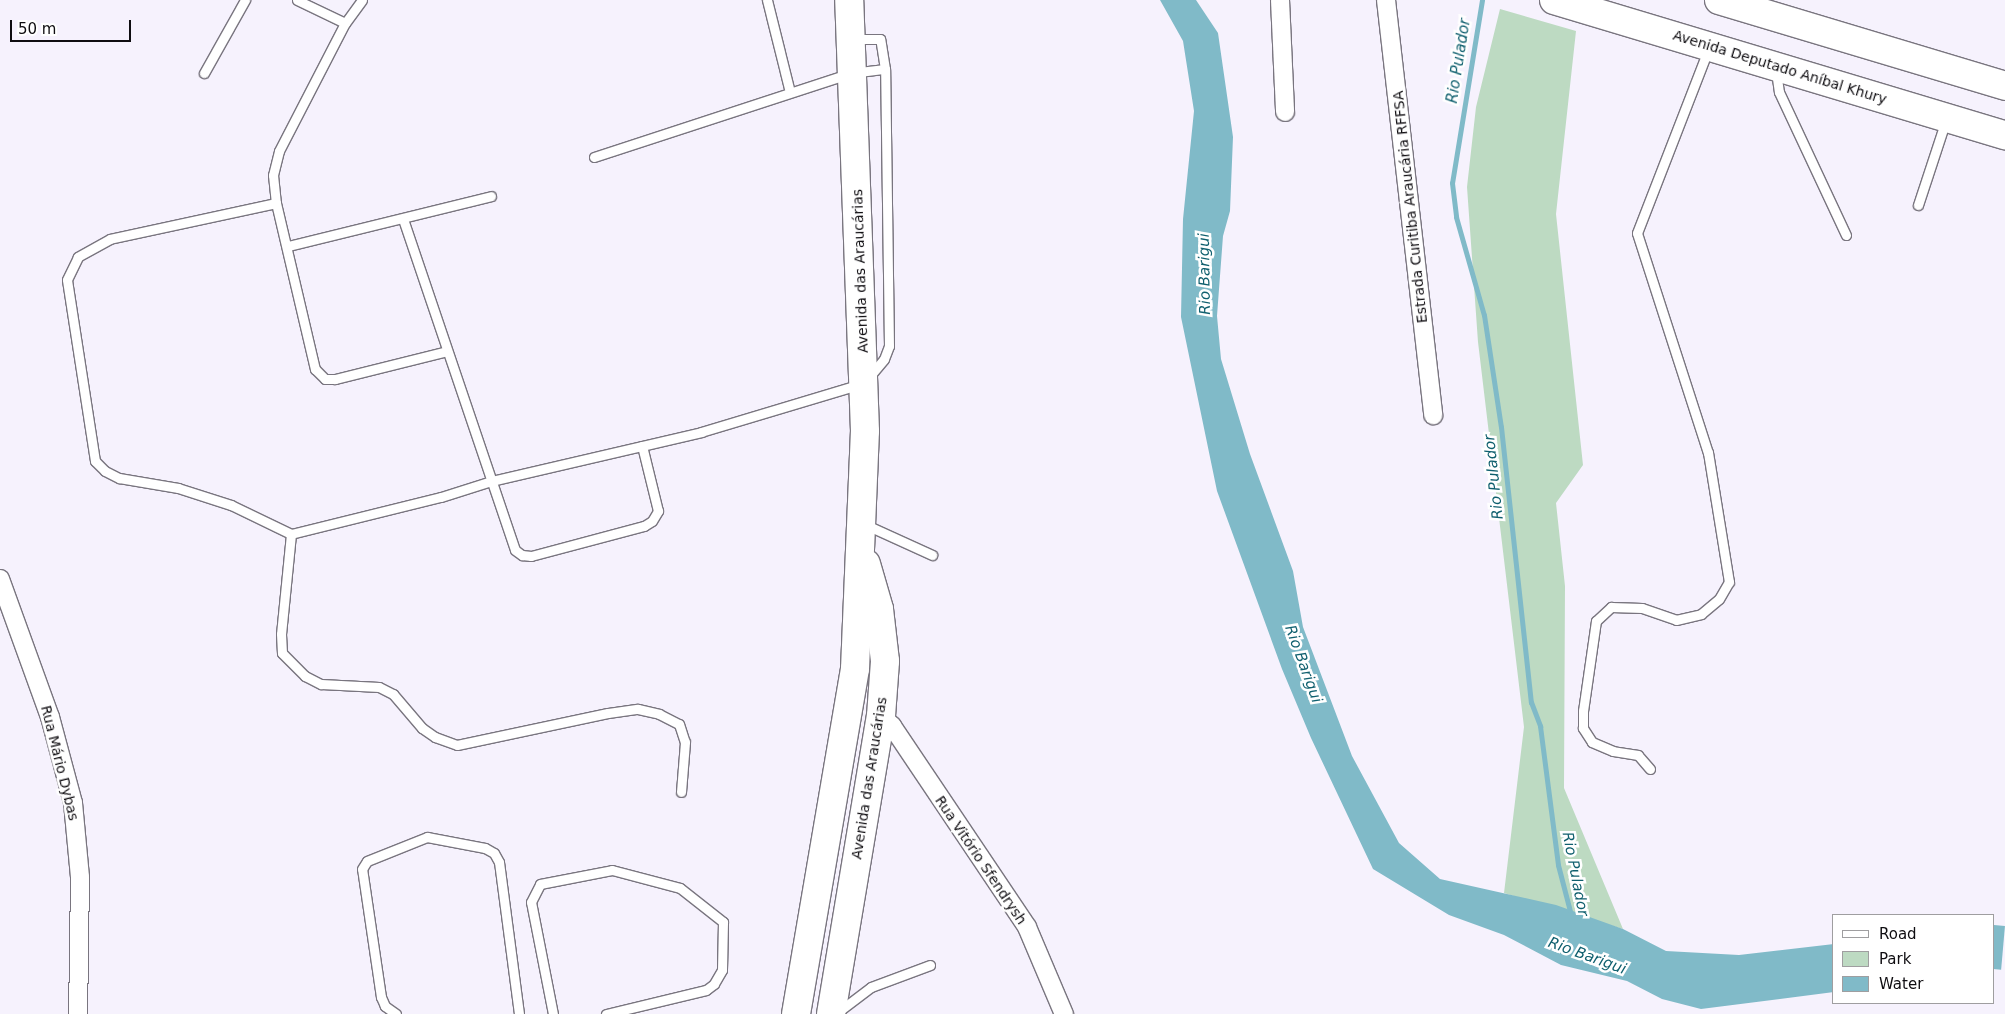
<!DOCTYPE html>
<meta charset="utf-8">
<style>
body{margin:0}
#map{position:relative;width:2005px;height:1014px;overflow:hidden;background:#f6f2fd;font-family:"DejaVu Sans",sans-serif}
div>[style]{position:absolute}
.green>*{inset:0;background:#bddac2}
.water>*{inset:0;background:#80bac8;transform-origin:0 0}
.stream>*{height:5px;margin:-2.5px;padding:0 2.5px;transform-origin:2.5px;border-radius:2.5px;background:#80bac8}
.roads{filter:drop-shadow(1px 0 #79757f) drop-shadow(-1px 0 #79757f) drop-shadow(0 1px #79757f) drop-shadow(0 -1px #79757f)}
.service>*{height:9px;margin:-4.5px;padding:0 4.5px;transform-origin:4.5px;border-radius:4.5px;background:#fff}
.minor>*{height:18px;margin:-9px;padding:0 9px;transform-origin:9px;border-radius:9px;background:#fff}
.primary>*{height:28px;margin:-14px;padding:0 14px;transform-origin:14px;border-radius:14px;background:#fff}
span{translate:-50% -50%;white-space:nowrap;text-align:center;line-height:1.15;-webkit-text-stroke:5px #fff;paint-order:stroke}
.street-label{font-size:14px;color:#0f0d11}
.water-label{font-size:15px;color:#0f5f6e;font-style:italic}
.legend{position:absolute;left:1832px;top:914px;width:162px;height:90px;box-sizing:border-box;background:#fff;border:1px solid #9f9ea0;margin:0;padding:6px 9px;list-style:none;font-size:15px;color:#0f0d11}
.legend li{display:flex;align-items:center;gap:10px;height:25px}
.legend b{width:25px;border:1px solid #9f9ea0}
.scale{position:absolute;left:10px;top:20px;width:121px;height:22px;box-sizing:border-box;border:2px solid #0f0d11;border-top:0;padding-left:6px;font-size:15px;line-height:18px;white-space:nowrap;color:#0f0d11;-webkit-text-stroke:4px #fff;paint-order:stroke}
</style>
<div id="map">
<div class="green">
<div style="clip-path:polygon(1500px 9px,1576px 31px,1556px 214px,1583px 465px,1556px 503px,1565px 586px,1564px 788px,1623px 929px,1504px 893px,1524px 727px,1478px 342px,1467px 187px,1476px 107px)"></div>
</div>
<div class="water">
<div style="clip-path:polygon(1160px 0,1196px 0,1218px 33px,1233px 137px,1230px 211px,1223px 236px,1217px 316px,1221px 359px,1250px 454px,1293px 571px,1303px 627px,1352px 756px,1399px 843px,1440px 879px,1556px 905px,1623px 929px,1666px 951px,1739px 955px,1834px 944px,1834px 992px,1701px 1009px,1662px 999px,1627px 981px,1561px 965px,1504px 935px,1449px 915px,1373px 869px,1311px 738px,1282px 669px,1217px 491px,1181px 317px,1183px 219px,1194px 111px,1183px 41px)"></div>
<div style="left:1994px;top:925px;width:11px;height:44px;rotate:5deg"></div>
</div>
<div class="stream">
<div style="left:1482px;top:0;width:185px;rotate:99.3deg"></div>
<div style="left:1452px;top:183px;width:34px;rotate:83deg"></div>
<div style="left:1456px;top:217px;width:102px;rotate:74.1deg"></div>
<div style="left:1484px;top:315px;width:113px;rotate:81.4deg"></div>
<div style="left:1501px;top:427px;width:277px;rotate:83.8deg"></div>
<div style="left:1531px;top:702px;width:26px;rotate:69deg"></div>
<div style="left:1540px;top:726px;width:140px;rotate:82.6deg"></div>
<div style="left:1558px;top:865px;width:52px;rotate:75.4deg"></div>
</div>
<div class="roads">
<div class="service">
<div style="left:297px;top:0;width:53px;rotate:25.6deg"></div>
<div style="left:362px;top:0;width:29px;rotate:126deg"></div>
<div style="left:345px;top:23px;width:144px;rotate:117.3deg"></div>
<div style="left:279px;top:151px;width:25px;rotate:104deg"></div>
<div style="left:273px;top:175px;width:28px;rotate:84deg"></div>
<div style="left:276px;top:203px;width:171px;rotate:76.8deg"></div>
<div style="left:315px;top:369px;width:14px;rotate:45deg"></div>
<div style="left:325px;top:379px;width:10px"></div>
<div style="left:335px;top:379px;width:115px;rotate:-14deg"></div>
<div style="left:767px;top:0;width:95px;rotate:76deg"></div>
<div style="left:1776px;top:71px;width:21px;rotate:82deg"></div>
<div style="left:1779px;top:92px;width:158px;rotate:64.9deg"></div>
<div style="left:204px;top:73px;width:84px;rotate:-60.7deg"></div>
<div style="left:594px;top:157px;width:270px;rotate:-18.1deg"></div>
<div style="left:851px;top:73px;width:34px;rotate:-7deg"></div>
<div style="left:276px;top:203px;width:170px;rotate:167.8deg"></div>
<div style="left:110px;top:239px;width:37px;rotate:151deg"></div>
<div style="left:78px;top:257px;width:25px;rotate:116deg"></div>
<div style="left:67px;top:280px;width:183px;rotate:81.2deg"></div>
<div style="left:95px;top:461px;width:14px;rotate:45deg"></div>
<div style="left:105px;top:471px;width:16px;rotate:27deg"></div>
<div style="left:119px;top:478px;width:60px;rotate:9.6deg"></div>
<div style="left:178px;top:488px;width:56px;rotate:17.8deg"></div>
<div style="left:231px;top:505px;width:67px;rotate:25.8deg"></div>
<div style="left:291px;top:534px;width:154px;rotate:-13.9deg"></div>
<div style="left:441px;top:497px;width:52px;rotate:-17.7deg"></div>
<div style="left:491px;top:481px;width:216px;rotate:-13.1deg"></div>
<div style="left:701px;top:432px;width:170px;rotate:-16.7deg"></div>
<div style="left:864px;top:383px;width:31px;rotate:-50deg"></div>
<div style="left:884px;top:359px;width:14px;rotate:-69deg"></div>
<div style="left:889px;top:346px;width:277px;rotate:-90.8deg"></div>
<div style="left:885px;top:69px;width:30px;rotate:-99deg"></div>
<div style="left:880px;top:39px;width:27px;rotate:180deg"></div>
<div style="left:1918px;top:205px;width:89px;rotate:-71.8deg"></div>
<div style="left:403px;top:219px;width:349px;rotate:71.3deg"></div>
<div style="left:515px;top:550px;width:9px;rotate:36deg"></div>
<div style="left:522px;top:555px;width:9px;rotate:6deg"></div>
<div style="left:531px;top:556px;width:117px;rotate:-14.9deg"></div>
<div style="left:644px;top:526px;width:9px;rotate:-32deg"></div>
<div style="left:652px;top:521px;width:12px;rotate:-59deg"></div>
<div style="left:658px;top:511px;width:67px;rotate:-103.8deg"></div>
<div style="left:288px;top:246px;width:209px;rotate:-13.8deg"></div>
<div style="left:864px;top:524px;width:75px;rotate:24.5deg"></div>
<div style="left:291px;top:534px;width:100px;rotate:95.7deg"></div>
<div style="left:281px;top:634px;width:19px;rotate:87deg"></div>
<div style="left:282px;top:653px;width:33px;rotate:45deg"></div>
<div style="left:305px;top:676px;width:18px;rotate:27deg"></div>
<div style="left:321px;top:684px;width:58px;rotate:3deg"></div>
<div style="left:379px;top:687px;width:16px;rotate:27deg"></div>
<div style="left:393px;top:694px;width:45px;rotate:49.5deg"></div>
<div style="left:422px;top:728px;width:16px;rotate:35deg"></div>
<div style="left:435px;top:737px;width:23px;rotate:20deg"></div>
<div style="left:457px;top:745px;width:154px;rotate:-12deg"></div>
<div style="left:608px;top:713px;width:30px;rotate:-8deg"></div>
<div style="left:638px;top:709px;width:22px;rotate:13deg"></div>
<div style="left:659px;top:714px;width:22px;rotate:27deg"></div>
<div style="left:679px;top:724px;width:19px;rotate:72deg"></div>
<div style="left:685px;top:742px;width:50px;rotate:94.6deg"></div>
<div style="left:1650px;top:769px;width:18px;rotate:-131deg"></div>
<div style="left:1638px;top:755px;width:25px;rotate:-171deg"></div>
<div style="left:1613px;top:751px;width:23px;rotate:-157deg"></div>
<div style="left:1592px;top:742px;width:17px;rotate:-123deg"></div>
<div style="left:1583px;top:728px;width:17px;rotate:-90deg"></div>
<div style="left:1583px;top:711px;width:91px;rotate:-81.8deg"></div>
<div style="left:1596px;top:621px;width:21px;rotate:-43deg"></div>
<div style="left:1611px;top:607px;width:31px;rotate:2deg"></div>
<div style="left:1642px;top:608px;width:36px;rotate:19deg"></div>
<div style="left:1676px;top:620px;width:26px;rotate:-13deg"></div>
<div style="left:1701px;top:614px;width:23px;rotate:-40deg"></div>
<div style="left:1719px;top:599px;width:20px;rotate:-60deg"></div>
<div style="left:1729px;top:582px;width:131px;rotate:-99.2deg"></div>
<div style="left:1708px;top:453px;width:231px;rotate:-107.9deg"></div>
<div style="left:1637px;top:233px;width:196px;rotate:-68.8deg"></div>
<div style="left:838px;top:1012px;width:41px;rotate:-37.1deg"></div>
<div style="left:871px;top:987px;width:63px;rotate:-20.4deg"></div>
<div style="left:396px;top:1014px;width:14px;rotate:-144deg"></div>
<div style="left:385px;top:1006px;width:10px;rotate:-114deg"></div>
<div style="left:381px;top:997px;width:129px;rotate:-98.4deg"></div>
<div style="left:362px;top:869px;width:9px;rotate:-58deg"></div>
<div style="left:367px;top:861px;width:65px;rotate:-21.8deg"></div>
<div style="left:427px;top:837px;width:59px;rotate:10.7deg"></div>
<div style="left:485px;top:848px;width:10px;rotate:29deg"></div>
<div style="left:494px;top:853px;width:10px;rotate:61deg"></div>
<div style="left:499px;top:862px;width:153px;rotate:82.5deg"></div>
<div style="left:553px;top:1014px;width:114px;rotate:-101.1deg"></div>
<div style="left:531px;top:902px;width:20px;rotate:-63deg"></div>
<div style="left:540px;top:884px;width:73px;rotate:-11deg"></div>
<div style="left:612px;top:870px;width:70px;rotate:14.8deg"></div>
<div style="left:680px;top:888px;width:55px;rotate:38.3deg"></div>
<div style="left:723px;top:922px;width:48px;rotate:91.2deg"></div>
<div style="left:722px;top:970px;width:16px;rotate:120deg"></div>
<div style="left:714px;top:984px;width:10px;rotate:143deg"></div>
<div style="left:706px;top:990px;width:103px;rotate:166.5deg"></div>
</div>
<div class="minor">
<div style="left:1280px;top:0;width:112px;rotate:87.4deg"></div>
<div style="left:1386px;top:0;width:418px;rotate:83.5deg"></div>
<div style="left:0;top:579px;width:147px;rotate:70.1deg"></div>
<div style="left:50px;top:717px;width:89px;rotate:75deg"></div>
<div style="left:73px;top:803px;width:74px;rotate:84.6deg"></div>
<div style="left:80px;top:877px;width:137px;rotate:90.8deg"></div>
<div style="left:881px;top:716px;width:15px;rotate:42deg"></div>
<div style="left:892px;top:726px;width:242px;rotate:56.1deg"></div>
<div style="left:1027px;top:927px;width:95px;rotate:67deg"></div>
</div>
<div class="primary">
<div style="left:1554px;top:0;width:471px;rotate:16.7deg"></div>
<div style="left:1719px;top:0;width:299px;rotate:16.7deg"></div>
<div style="left:796px;top:1014px;width:350px;rotate:-80.3deg"></div>
<div style="left:855px;top:669px;width:238px;rotate:-87.6deg"></div>
<div style="left:865px;top:431px;width:431px;rotate:-92.1deg"></div>
<div style="left:831px;top:1014px;width:302px;rotate:-80.5deg"></div>
<div style="left:881px;top:716px;width:55px;rotate:-85.8deg"></div>
<div style="left:885px;top:661px;width:52px;rotate:-96.6deg"></div>
<div style="left:879px;top:609px;width:47px;rotate:-106.1deg"></div>
</div>
</div>
<div class="street-label">
<span style="left:1780px;top:67px;rotate:17deg">Avenida Deputado Aníbal Khury</span>
<span style="left:1410px;top:207px;rotate:-96deg">Estrada Curitiba Araucária RFFSA</span>
<span style="left:860px;top:271px;rotate:-92deg">Avenida das Araucárias</span>
<span style="left:60px;top:763px;rotate:76deg">Rua Mário Dybas</span>
<span style="left:869px;top:778px;rotate:-81deg">Avenida das Araucárias</span>
<span style="left:981px;top:860px;rotate:56deg">Rua Vitório Sfendrysh</span>
</div>
<div class="water-label">
<span style="left:1459px;top:61px;rotate:-81deg">Rio Pulador</span>
<span style="left:1205px;top:274px;rotate:-91deg">Rio Barigui</span>
<span style="left:1494px;top:477px;rotate:-96deg">Rio Pulador</span>
<span style="left:1303px;top:664px;rotate:70deg">Rio Barigui</span>
<span style="left:1575px;top:874px;rotate:79deg">Rio Pulador</span>
<span style="left:1587px;top:956px;rotate:20deg">Rio Barigui</span>
</div>
<ul class="legend">
<li><b style="height:6px;background:#fff"></b>Road</li>
<li><b style="height:14px;background:#bddac2"></b>Park</li>
<li><b style="height:14px;background:#80bac8"></b>Water</li>
</ul>
<div class="scale">50 m</div>
</div>
